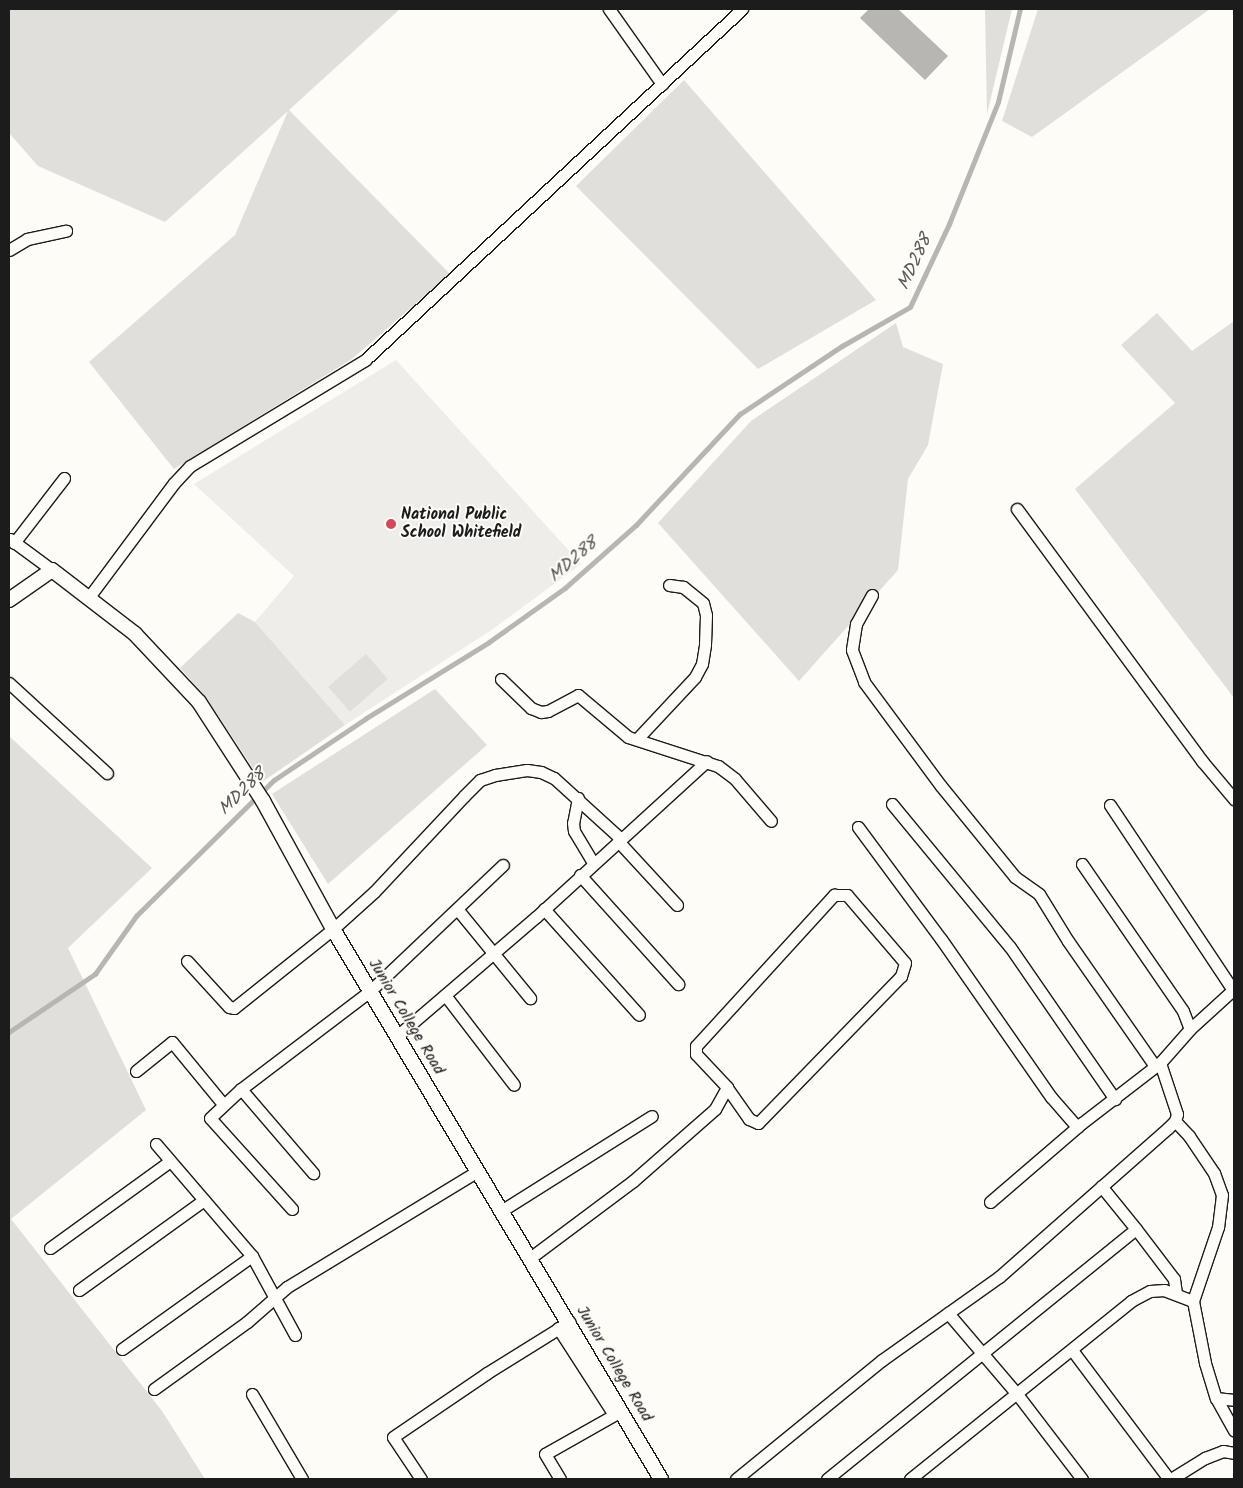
<!DOCTYPE html>
<style>
body{margin:0}
#map{position:relative;width:1243px;height:1488px;overflow:hidden;background:#fdfcf7;font-family:Kalam,sans-serif}
div>[style]{position:absolute}
.built>*{inset:0;background:#eeede9}
.green>*{inset:0;background:#e0dfdb;transform-origin:0 0}
.water>*{inset:0;background:#b7b6b2}
.stream>*{height:4.5px;margin:-2.25px;padding:0 2.25px;transform-origin:2.25px;border-radius:2.25px;background:#b7b6b2}
.roads{filter:drop-shadow(1px 0 #1c1c1c) drop-shadow(-1px 0 #1c1c1c) drop-shadow(0 1px #1c1c1c) drop-shadow(0 -1px #1c1c1c)}
.minor>*{height:11px;margin:-5.5px;padding:0 5.5px;transform-origin:5.5px;border-radius:5.5px;background:#fdfcf7}
.tertiary>*{height:14px;margin:-7px;padding:0 7px;transform-origin:7px;border-radius:7px;background:#fdfcf7}
.dots>*{width:14px;height:14px;translate:-50% -50%;box-sizing:border-box;border:2px solid #fdfcf7;border-radius:50%}
span{translate:-50% -50%;white-space:nowrap;text-align:center;line-height:1.15;-webkit-text-stroke:4px #fdfcf7;paint-order:stroke}
.poi-label{font-size:16px;color:#1c1c1c;font-weight:700}
.left{translate:0 -50%;text-align:left}
.street-label{font-size:16px;color:#1c1c1c}
.water-label{font-size:18px;color:#5a5a58;font-style:italic}
.frame{position:absolute;inset:0;border:10px solid #1c1c1c;pointer-events:none}
</style>
<div id="map">
<div class="built">
<div style="clip-path:polygon(396px 360px,581px 564px,493px 629px,345px 725px,255px 622px,294px 576px,194px 484px)"></div>
</div>
<div class="green">
<div style="clip-path:polygon(9px 9px,400px 9px,289px 110px,450px 274px,352px 359px,174px 469px,89px 362px,235px 235px,288px 111px,165px 222px,38px 166px,9px 133px)"></div>
<div style="clip-path:polygon(985px 9px,1012px 9px,987px 114px)"></div>
<div style="clip-path:polygon(1038px 9px,1210px 9px,1032px 137px,1002px 121px)"></div>
<div style="clip-path:polygon(684px 80px,876px 300px,758px 369px,576px 186px)"></div>
<div style="clip-path:polygon(1157px 313px,1192px 351px,1234px 321px,1234px 698px,1075px 489px,1175px 403px,1121px 345px)"></div>
<div style="clip-path:polygon(896px 323px,903px 347px,943px 364px,928px 445px,908px 479px,898px 570px,799px 681px,658px 523px,751px 421px)"></div>
<div style="clip-path:polygon(238px 613px,255px 622px,345px 725px,262px 782px,206px 697px,180px 668px)"></div>
<div style="left:366px;top:654px;width:33px;height:50px;rotate:49deg"></div>
<div style="clip-path:polygon(435px 689px,487px 745px,328px 884px,272px 794px)"></div>
<div style="clip-path:polygon(9px 736px,152px 868px,68px 948px,146px 1110px,11px 1219px,162px 1411px,205px 1479px,9px 1479px)"></div>
</div>
<div class="water">
<div style="clip-path:polygon(869px 9px,898px 9px,948px 56px,925px 80px,860px 18px)"></div>
</div>
<div class="stream">
<div style="left:9px;top:1032px;width:104px;rotate:-34deg"></div>
<div style="left:95px;top:974px;width:72px;rotate:-54.6deg"></div>
<div style="left:137px;top:915px;width:192px;rotate:-44.6deg"></div>
<div style="left:274px;top:780px;width:110px;rotate:-33.8deg"></div>
<div style="left:365px;top:719px;width:146px;rotate:-31.8deg"></div>
<div style="left:489px;top:642px;width:93px;rotate:-35.4deg"></div>
<div style="left:565px;top:588px;width:95px;rotate:-41.6deg"></div>
<div style="left:636px;top:525px;width:152px;rotate:-46.9deg"></div>
<div style="left:740px;top:414px;width:123px;rotate:-33.7deg"></div>
<div style="left:842px;top:346px;width:78px;rotate:-29.8deg"></div>
<div style="left:910px;top:307px;width:92px;rotate:-64.8deg"></div>
<div style="left:949px;top:224px;width:131px;rotate:-68.1deg"></div>
<div style="left:998px;top:102px;width:96px;rotate:-76.7deg"></div>
</div>
<div class="roads">
<div class="minor">
<div style="left:609px;top:9px;width:92px;rotate:54.8deg"></div>
<div style="left:9px;top:250px;width:21px;rotate:-31deg"></div>
<div style="left:27px;top:239px;width:40px;rotate:-12deg"></div>
<div style="left:1017px;top:509px;width:313px;rotate:53.7deg"></div>
<div style="left:1202px;top:761px;width:50px;rotate:49.9deg"></div>
<div style="left:10px;top:539px;width:52px;rotate:36.4deg"></div>
<div style="left:14px;top:543px;width:82px;rotate:-52.4deg"></div>
<div style="left:872px;top:595px;width:33px;rotate:119deg"></div>
<div style="left:856px;top:624px;width:26px;rotate:99deg"></div>
<div style="left:852px;top:650px;width:34px;rotate:69deg"></div>
<div style="left:864px;top:682px;width:129px;rotate:53.5deg"></div>
<div style="left:941px;top:786px;width:117px;rotate:50.9deg"></div>
<div style="left:1015px;top:877px;width:29px;rotate:35deg"></div>
<div style="left:1039px;top:894px;width:55px;rotate:58.3deg"></div>
<div style="left:1068px;top:941px;width:152px;rotate:55.2deg"></div>
<div style="left:89px;top:597px;width:142px;rotate:-53.3deg"></div>
<div style="left:174px;top:483px;width:23px;rotate:-47deg"></div>
<div style="left:190px;top:466px;width:205px;rotate:-31.2deg"></div>
<div style="left:365px;top:360px;width:515px;rotate:-42.95deg"></div>
<div style="left:501px;top:679px;width:42px;rotate:44deg"></div>
<div style="left:531px;top:708px;width:11px;rotate:22deg"></div>
<div style="left:541px;top:712px;width:7px;rotate:-8deg"></div>
<div style="left:548px;top:711px;width:34px;rotate:-28deg"></div>
<div style="left:578px;top:695px;width:65px;rotate:40deg"></div>
<div style="left:628px;top:737px;width:95px;rotate:17.9deg"></div>
<div style="left:718px;top:766px;width:21px;rotate:37deg"></div>
<div style="left:735px;top:779px;width:55px;rotate:49.4deg"></div>
<div style="left:9px;top:683px;width:133px;rotate:42.6deg"></div>
<div style="left:637px;top:739px;width:85px;rotate:-46.9deg"></div>
<div style="left:695px;top:677px;width:15px;rotate:-62deg"></div>
<div style="left:702px;top:664px;width:20px;rotate:-81deg"></div>
<div style="left:705px;top:644px;width:29px;rotate:-88deg"></div>
<div style="left:706px;top:615px;width:12px;rotate:-104deg"></div>
<div style="left:703px;top:603px;width:26px;rotate:-141deg"></div>
<div style="left:683px;top:587px;width:14px;rotate:-172deg"></div>
<div style="left:578px;top:798px;width:25px;rotate:101deg"></div>
<div style="left:573px;top:823px;width:8px;rotate:83deg"></div>
<div style="left:574px;top:831px;width:37px;rotate:59deg"></div>
<div style="left:892px;top:804px;width:185px;rotate:50.5deg"></div>
<div style="left:1010px;top:947px;width:185px;rotate:55.4deg"></div>
<div style="left:1110px;top:805px;width:222px;rotate:56.4deg"></div>
<div style="left:858px;top:827px;width:139px;rotate:53.5deg"></div>
<div style="left:941px;top:939px;width:193px;rotate:55.2deg"></div>
<div style="left:1051px;top:1097px;width:40px;rotate:49deg"></div>
<div style="left:618px;top:841px;width:87px;rotate:47.3deg"></div>
<div style="left:1082px;top:864px;width:178px;rotate:55.5deg"></div>
<div style="left:1183px;top:1011px;width:19px;rotate:69deg"></div>
<div style="left:580px;top:875px;width:147px;rotate:48deg"></div>
<div style="left:544px;top:909px;width:142px;rotate:48.1deg"></div>
<div style="left:458px;top:910px;width:114px;rotate:50.7deg"></div>
<div style="left:187px;top:961px;width:62px;rotate:47.6deg"></div>
<div style="left:229px;top:1007px;width:5px;rotate:11deg"></div>
<div style="left:234px;top:1008px;width:127px;rotate:-38.6deg"></div>
<div style="left:333px;top:929px;width:55px;rotate:-42.1deg"></div>
<div style="left:374px;top:892px;width:132px;rotate:-46.8deg"></div>
<div style="left:464px;top:796px;width:23px;rotate:-45deg"></div>
<div style="left:480px;top:780px;width:16px;rotate:-18deg"></div>
<div style="left:495px;top:775px;width:32px;rotate:-9deg"></div>
<div style="left:527px;top:770px;width:14px;rotate:8deg"></div>
<div style="left:541px;top:772px;width:14px;rotate:25deg"></div>
<div style="left:554px;top:778px;width:91px;rotate:42.3deg"></div>
<div style="left:445px;top:995px;width:113px;rotate:52.5deg"></div>
<div style="left:397px;top:1036px;width:183px;rotate:-40.6deg"></div>
<div style="left:536px;top:917px;width:231px;rotate:-42.4deg"></div>
<div style="left:136px;top:1071px;width:46px;rotate:-38.9deg"></div>
<div style="left:172px;top:1042px;width:80px;rotate:50.6deg"></div>
<div style="left:241px;top:1089px;width:111px;rotate:49.4deg"></div>
<div style="left:1175px;top:1121px;width:21px;rotate:47deg"></div>
<div style="left:1189px;top:1136px;width:45px;rotate:56deg"></div>
<div style="left:1214px;top:1173px;width:23px;rotate:70deg"></div>
<div style="left:1222px;top:1195px;width:32px;rotate:97deg"></div>
<div style="left:1218px;top:1227px;width:78px;rotate:108.7deg"></div>
<div style="left:1193px;top:1301px;width:63px;rotate:79deg"></div>
<div style="left:1205px;top:1363px;width:37px;rotate:73deg"></div>
<div style="left:1216px;top:1398px;width:37px;rotate:61deg"></div>
<div style="left:156px;top:1144px;width:148px;rotate:49.4deg"></div>
<div style="left:252px;top:1256px;width:90px;rotate:61.4deg"></div>
<div style="left:990px;top:1202px;width:121px;rotate:-40.7deg"></div>
<div style="left:1082px;top:1123px;width:98px;rotate:-37.6deg"></div>
<div style="left:1160px;top:1063px;width:45px;rotate:-48.6deg"></div>
<div style="left:1190px;top:1029px;width:59px;rotate:-42.3deg"></div>
<div style="left:292px;top:1209px;width:122px;rotate:-132deg"></div>
<div style="left:210px;top:1118px;width:42px;rotate:-43.1deg"></div>
<div style="left:241px;top:1089px;width:162px;rotate:-37.2deg"></div>
<div style="left:370px;top:991px;width:183px;rotate:-43.5deg"></div>
<div style="left:501px;top:1211px;width:178px;rotate:-32.2deg"></div>
<div style="left:1136px;top:1229px;width:63px;rotate:52.8deg"></div>
<div style="left:1174px;top:1279px;width:14px;rotate:82deg"></div>
<div style="left:50px;top:1248px;width:148px;rotate:-35.9deg"></div>
<div style="left:530px;top:1258px;width:129px;rotate:-36.8deg"></div>
<div style="left:633px;top:1181px;width:109px;rotate:-41.3deg"></div>
<div style="left:715px;top:1109px;width:25px;rotate:-61deg"></div>
<div style="left:727px;top:1087px;width:45px;rotate:-133.2deg"></div>
<div style="left:696px;top:1054px;width:8px;rotate:-90deg"></div>
<div style="left:696px;top:1046px;width:205px;rotate:-47.6deg"></div>
<div style="left:834px;top:895px;width:13px"></div>
<div style="left:847px;top:895px;width:89px;rotate:49.5deg"></div>
<div style="left:905px;top:963px;width:14px;rotate:107deg"></div>
<div style="left:901px;top:976px;width:205px;rotate:134.2deg"></div>
<div style="left:758px;top:1123px;width:10px;rotate:-156deg"></div>
<div style="left:749px;top:1119px;width:39px;rotate:-125deg"></div>
<div style="left:79px;top:1290px;width:154px;rotate:-35.8deg"></div>
<div style="left:948px;top:1313px;width:106px;rotate:49.6deg"></div>
<div style="left:1017px;top:1394px;width:107px;rotate:52.6deg"></div>
<div style="left:558px;top:1328px;width:103px;rotate:57.2deg"></div>
<div style="left:614px;top:1415px;width:79px;rotate:150.5deg"></div>
<div style="left:545px;top:1454px;width:29px;rotate:59deg"></div>
<div style="left:122px;top:1349px;width:160px;rotate:-35.6deg"></div>
<div style="left:1072px;top:1350px;width:161px;rotate:53.1deg"></div>
<div style="left:154px;top:1389px;width:115px;rotate:-35.8deg"></div>
<div style="left:247px;top:1322px;width:53px;rotate:-41.2deg"></div>
<div style="left:287px;top:1287px;width:223px;rotate:-31.3deg"></div>
<div style="left:252px;top:1394px;width:99px;rotate:59.5deg"></div>
<div style="left:1216px;top:1398px;width:18px;rotate:6deg"></div>
<div style="left:421px;top:1479px;width:50px;rotate:-123.7deg"></div>
<div style="left:393px;top:1437px;width:114px;rotate:-34.2deg"></div>
<div style="left:487px;top:1373px;width:97px;rotate:-31.9deg"></div>
<div style="left:736px;top:1479px;width:188px;rotate:-39.2deg"></div>
<div style="left:882px;top:1360px;width:143px;rotate:-35.4deg"></div>
<div style="left:999px;top:1277px;width:225px;rotate:-41.4deg"></div>
<div style="left:1168px;top:1128px;width:10px;rotate:-45deg"></div>
<div style="left:1175px;top:1121px;width:7px;rotate:-74deg"></div>
<div style="left:1177px;top:1114px;width:54px;rotate:-108.4deg"></div>
<div style="left:827px;top:1479px;width:397px;rotate:-39deg"></div>
<div style="left:1136px;top:1229px;width:55px;rotate:-129.1deg"></div>
<div style="left:910px;top:1479px;width:284px;rotate:-38.8deg"></div>
<div style="left:1131px;top:1301px;width:21px;rotate:-28deg"></div>
<div style="left:1150px;top:1291px;width:14px;rotate:-4deg"></div>
<div style="left:1164px;top:1290px;width:31px;rotate:21deg"></div>
<div style="left:1171px;top:1479px;width:40px;rotate:-32deg"></div>
<div style="left:1205px;top:1458px;width:19px;rotate:-21deg"></div>
<div style="left:1223px;top:1451px;width:11px;rotate:10deg"></div>
</div>
<div class="tertiary">
<div style="left:9px;top:600px;width:52px;rotate:-34.9deg"></div>
<div style="left:52px;top:570px;width:105px;rotate:37.6deg"></div>
<div style="left:135px;top:634px;width:93px;rotate:46.7deg"></div>
<div style="left:199px;top:702px;width:118px;rotate:57.1deg"></div>
<div style="left:263px;top:801px;width:146px;rotate:61.3deg"></div>
<div style="left:333px;top:929px;width:640px;rotate:59.19deg"></div>
</div>
</div>
<div class="dots">
<div style="left:391px;top:524px;background:#d1495b"></div>
</div>
<div class="poi-label">
<span class="left" style="left:401px;top:524px">National Public<br>School Whitefield</span>
</div>
<div class="street-label">
<span style="left:406px;top:1017px;rotate:59deg">Junior College Road</span>
<span style="left:614px;top:1364px;rotate:59deg">Junior College Road</span>
</div>
<div class="water-label">
<span style="left:916px;top:263px;rotate:-65deg">MD288</span>
<span style="left:574px;top:561px;rotate:-41deg">MD288</span>
<span style="left:243px;top:793px;rotate:-44deg">MD288</span>
</div>
<div class="frame"></div>
</div>
